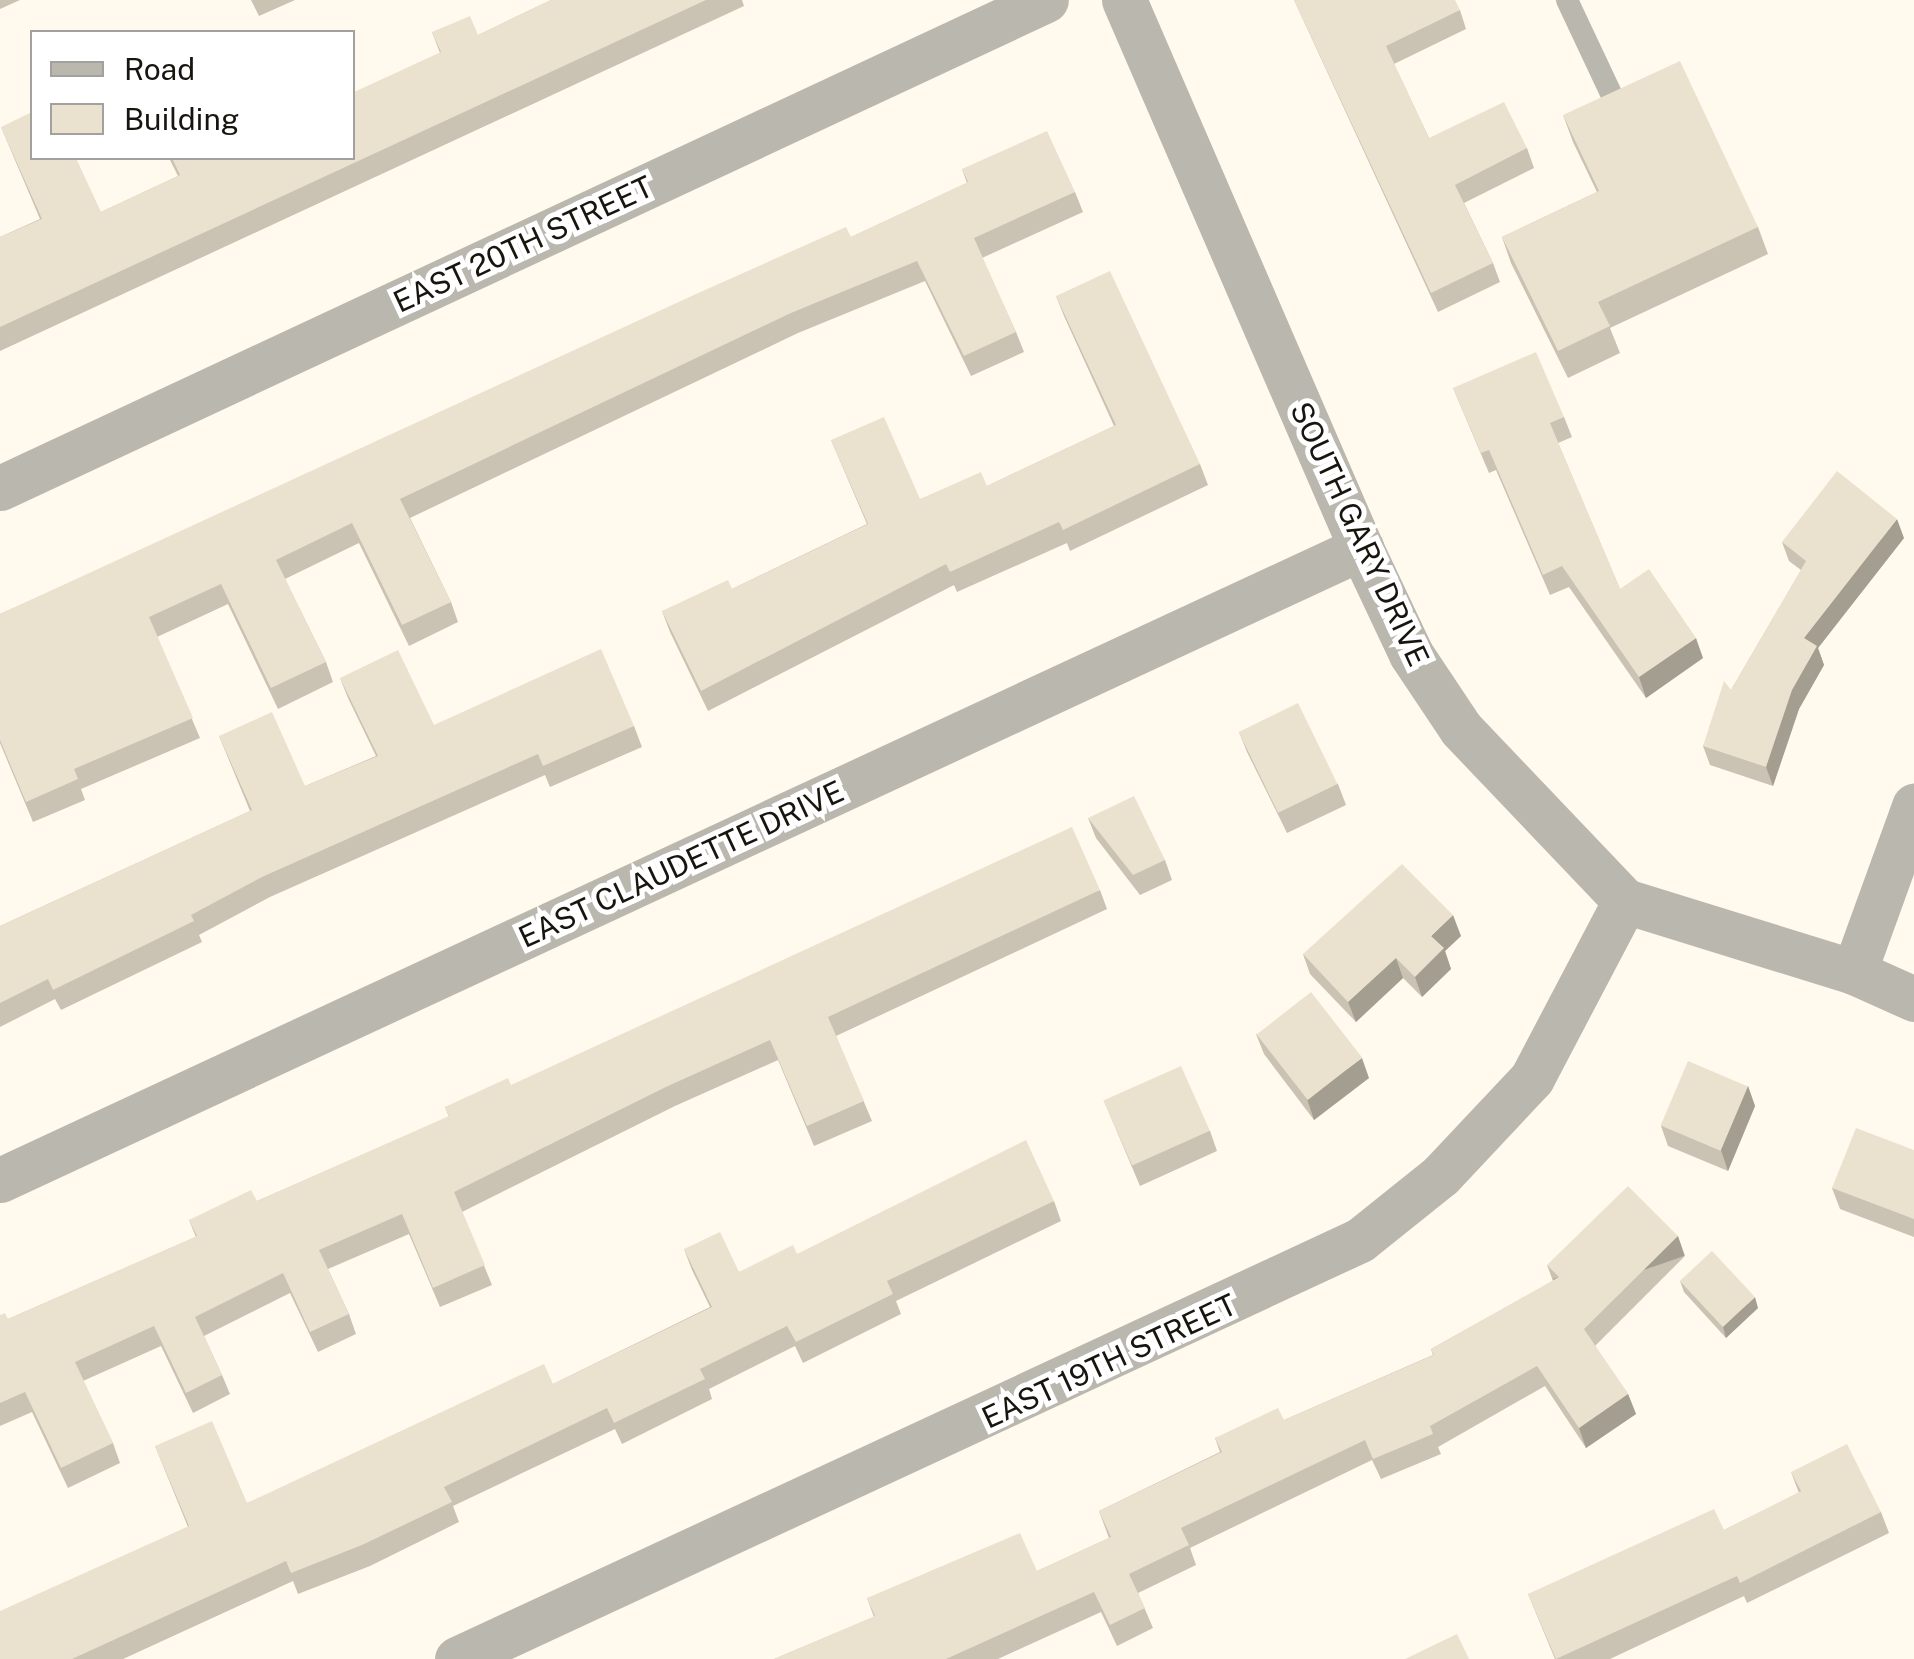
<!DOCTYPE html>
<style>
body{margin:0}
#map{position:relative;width:1914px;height:1659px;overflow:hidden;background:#fff9ee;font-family:"Public Sans",sans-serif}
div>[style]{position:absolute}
.service>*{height:22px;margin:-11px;padding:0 11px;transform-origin:11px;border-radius:11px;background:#bab7af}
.minor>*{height:45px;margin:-22.5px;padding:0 22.5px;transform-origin:22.5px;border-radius:22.5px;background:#bab7af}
.wall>*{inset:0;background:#cac2b2}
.shaded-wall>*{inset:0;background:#a49e91;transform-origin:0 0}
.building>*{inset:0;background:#ebe1cf;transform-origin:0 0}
span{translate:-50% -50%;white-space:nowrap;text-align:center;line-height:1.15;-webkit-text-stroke:10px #fff;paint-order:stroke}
.street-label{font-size:30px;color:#18150e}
.legend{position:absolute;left:30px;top:30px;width:325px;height:130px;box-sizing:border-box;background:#fff;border:2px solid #a3a19f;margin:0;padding:12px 18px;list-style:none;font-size:30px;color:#18150e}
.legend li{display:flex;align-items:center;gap:20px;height:50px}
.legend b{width:50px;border:2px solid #a3a19f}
</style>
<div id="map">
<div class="service">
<div style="left:1567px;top:0;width:110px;rotate:64.8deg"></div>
</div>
<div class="minor">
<div style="left:1124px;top:0;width:597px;rotate:66.61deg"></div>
<div style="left:1361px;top:548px;width:117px;rotate:64.7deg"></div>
<div style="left:1411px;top:654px;width:90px;rotate:56.3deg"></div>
<div style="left:1461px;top:729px;width:238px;rotate:46.4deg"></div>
<div style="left:1625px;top:901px;width:240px;rotate:17.2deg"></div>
<div style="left:1854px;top:972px;width:66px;rotate:24.2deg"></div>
<div style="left:0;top:488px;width:1154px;rotate:-25.01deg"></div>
<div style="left:1854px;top:972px;width:177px;rotate:-70.1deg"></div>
<div style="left:0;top:1180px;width:1501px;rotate:-24.91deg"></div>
<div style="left:457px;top:1659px;width:995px;rotate:-24.89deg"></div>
<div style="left:1360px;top:1240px;width:104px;rotate:-38.7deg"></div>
<div style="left:1441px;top:1175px;width:133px;rotate:-46.8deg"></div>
<div style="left:1532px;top:1078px;width:200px;rotate:-62.3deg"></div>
</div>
<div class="wall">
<div style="clip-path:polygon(0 0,20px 0,0 9px)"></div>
<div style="clip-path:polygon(251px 0,295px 0,259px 16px)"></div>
<div style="clip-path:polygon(551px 0,742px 0,744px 6px,0 351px,0 237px,40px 219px,1px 127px,101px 212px,178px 176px,169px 158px,352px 158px,440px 53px,432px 32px,478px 35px)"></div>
<div style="clip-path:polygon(1294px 0,1460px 10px,1466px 29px,1394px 64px,1429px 138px,1527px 148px,1534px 168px,1464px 203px,1493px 263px,1500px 282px,1438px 312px)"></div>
<div style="clip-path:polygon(1563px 115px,1758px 227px,1768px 254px,1610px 328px,1620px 353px,1568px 378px,1511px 263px,1502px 237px,1597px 192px,1573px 142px)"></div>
<div style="clip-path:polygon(962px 169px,1075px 192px,1083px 212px,982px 258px,1016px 332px,1024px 352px,971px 376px,925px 281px,798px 333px,410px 518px,451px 602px,458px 622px,409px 646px,359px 543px,285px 579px,326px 662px,333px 682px,278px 709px,228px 604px,157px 637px,200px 738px,81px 789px,85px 800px,33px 822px,0 743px,0 614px,851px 237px,967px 183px)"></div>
<div style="clip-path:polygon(1056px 296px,1200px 464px,1208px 485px,1070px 551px,1067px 543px,957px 592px,954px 585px,708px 711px,670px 632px,662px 611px,732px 589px,867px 524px,831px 440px,920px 499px,987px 486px,1114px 426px,1064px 316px)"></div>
<div style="clip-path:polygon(1453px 388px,1564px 417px,1572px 437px,1558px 443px,1620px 589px,1703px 658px,1646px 698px,1569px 587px,1550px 595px,1496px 470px,1489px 473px)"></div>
<div style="clip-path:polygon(1904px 538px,1818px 648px,1824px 665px,1799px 709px,1773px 786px,1710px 765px,1703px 746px,1731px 690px,1801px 570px,1789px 561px,1782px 542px)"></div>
<div style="clip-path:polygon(340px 678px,434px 725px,634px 726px,642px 747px,550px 787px,545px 775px,270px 897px,199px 935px,202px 942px,61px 1010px,55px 999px,0 1027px,0 926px,250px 811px,219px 736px,305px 786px,376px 756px,348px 698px)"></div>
<div style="clip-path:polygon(1239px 732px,1338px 784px,1346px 805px,1287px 833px,1247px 752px)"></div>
<div style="clip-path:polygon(1088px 818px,1165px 860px,1172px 880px,1140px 895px,1096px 838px)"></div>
<div style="clip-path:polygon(1100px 890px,1107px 909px,836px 1036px,872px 1121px,814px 1146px,778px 1060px,675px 1106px,462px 1212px,492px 1285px,440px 1307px,409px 1234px,328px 1269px,349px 1314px,356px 1334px,318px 1352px,290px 1293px,204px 1336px,222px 1375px,230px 1394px,193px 1413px,161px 1346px,83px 1381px,113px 1443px,120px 1463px,68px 1488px,32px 1412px,0 1426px,0 1315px,8px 1319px,196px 1237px,189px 1220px,257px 1201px,449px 1117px,445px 1107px)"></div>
<div style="clip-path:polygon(1461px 936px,1445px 951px,1451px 969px,1422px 997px,1403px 978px,1356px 1022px,1310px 974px,1303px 954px)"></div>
<div style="clip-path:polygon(1256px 1034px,1369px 1078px,1314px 1120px,1264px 1054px)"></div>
<div style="clip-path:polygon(1748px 1086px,1755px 1106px,1728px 1171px,1668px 1146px,1661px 1126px)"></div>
<div style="clip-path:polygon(1104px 1101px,1210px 1131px,1217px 1151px,1140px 1186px)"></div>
<div style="clip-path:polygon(1914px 1150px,1914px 1237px,1840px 1209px,1832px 1188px)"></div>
<div style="clip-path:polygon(1054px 1201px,1061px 1221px,896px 1301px,901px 1314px,803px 1363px,795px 1346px,709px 1389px,712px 1399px,622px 1444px,615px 1429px,453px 1506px,459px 1522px,370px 1566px,298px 1594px,293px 1581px,123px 1659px,0 1659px,188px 1527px,155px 1446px,247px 1503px,553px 1384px,710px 1307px,692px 1270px,684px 1249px,739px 1272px,797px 1254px)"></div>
<div style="clip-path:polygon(1685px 1256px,1595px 1346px,1628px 1394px,1636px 1414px,1586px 1448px,1545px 1386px,1438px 1447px,1441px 1454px,1381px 1479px,1372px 1460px,1190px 1548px,1196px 1565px,1138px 1593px,1153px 1628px,1117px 1646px,1101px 1612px,998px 1659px,774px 1659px,874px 1617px,867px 1598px,1037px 1571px,1109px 1538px,1099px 1511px,1220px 1452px,1215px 1438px,1284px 1420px,1433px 1355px,1431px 1349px,1553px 1281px,1547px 1265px)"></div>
<div style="clip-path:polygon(1680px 1281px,1758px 1308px,1726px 1338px,1684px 1292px)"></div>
<div style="clip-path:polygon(1791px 1472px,1881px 1512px,1889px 1533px,1747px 1603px,1744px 1596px,1610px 1659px,1555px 1659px,1528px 1594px,1724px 1530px,1799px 1493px)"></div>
</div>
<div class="shaded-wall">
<div style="clip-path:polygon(1897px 519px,1904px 538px,1818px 648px,1824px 665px,1799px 709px,1773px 786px,1766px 767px,1804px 638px)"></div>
<div style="clip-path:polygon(1696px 638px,1703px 658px,1646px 698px,1639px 677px)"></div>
<div style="clip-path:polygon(1453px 915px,1461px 936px,1445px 951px,1451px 969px,1422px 997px,1415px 977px,1431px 936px)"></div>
<div style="clip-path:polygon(1396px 958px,1403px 978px,1356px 1022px,1348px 1002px)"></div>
<div style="clip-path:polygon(1362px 1058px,1369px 1078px,1314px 1120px,1307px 1099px)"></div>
<div style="clip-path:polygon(1748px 1086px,1755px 1106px,1728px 1171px,1721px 1150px)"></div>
<div style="left:1678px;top:1236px;width:21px;height:132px;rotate:71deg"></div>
<div style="clip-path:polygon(1755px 1297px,1758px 1308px,1726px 1338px,1723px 1327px)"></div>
<div style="clip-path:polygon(1628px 1394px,1636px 1414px,1586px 1448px,1579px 1428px)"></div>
</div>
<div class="building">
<div style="clip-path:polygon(551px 0,706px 0,0 327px,0 237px,42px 219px,1px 127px,32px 112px,32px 158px,76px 158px,101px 212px,180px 175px,172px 158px,352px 158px,352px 93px,441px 52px,432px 32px,470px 16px,478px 35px)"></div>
<div style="clip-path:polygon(1294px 0,1455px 0,1460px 10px,1386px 46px,1429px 138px,1504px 102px,1527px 148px,1455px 185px,1493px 263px,1431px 293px)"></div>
<div style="clip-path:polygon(1680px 61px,1758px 227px,1598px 302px,1610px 326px,1558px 351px,1502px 237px,1599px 191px,1563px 115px)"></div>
<div style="clip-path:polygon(1047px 131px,1075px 192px,974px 238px,1016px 332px,964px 356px,917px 261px,791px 313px,400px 499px,451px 602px,402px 625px,352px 523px,276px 560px,326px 662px,271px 688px,221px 584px,149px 617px,193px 718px,74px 769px,78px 779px,26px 802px,0 740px,0 614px,696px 294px,846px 227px,851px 237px,968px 182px,962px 169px)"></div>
<div style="clip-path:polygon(1110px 271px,1200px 464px,1063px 530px,1059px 522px,950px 572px,946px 564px,701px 691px,662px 611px,728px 580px,732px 589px,868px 524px,831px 440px,884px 417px,920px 499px,981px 472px,987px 486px,1116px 425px,1056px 296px)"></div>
<div style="clip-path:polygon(1536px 352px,1564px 417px,1550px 423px,1620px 589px,1649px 569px,1696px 638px,1639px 677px,1562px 566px,1543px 575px,1489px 450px,1481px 453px,1453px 388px)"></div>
<div style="clip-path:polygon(1837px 471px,1897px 519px,1804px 638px,1817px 646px,1792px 690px,1766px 767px,1703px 746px,1724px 681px,1731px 690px,1806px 561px,1782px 542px)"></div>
<div style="clip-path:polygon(601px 649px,634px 726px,543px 766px,538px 754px,262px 877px,191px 915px,194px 921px,53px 990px,48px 979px,0 1003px,0 926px,252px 810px,219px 736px,272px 712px,305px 786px,378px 756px,340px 678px,398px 650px,434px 725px)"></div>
<div style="left:1298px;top:703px;width:90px;height:66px;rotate:64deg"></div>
<div style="clip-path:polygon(1134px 796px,1165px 860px,1133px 875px,1088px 818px)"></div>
<div style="clip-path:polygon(1072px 827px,1100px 890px,828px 1017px,864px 1101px,807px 1126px,770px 1040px,668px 1086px,454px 1192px,485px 1265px,433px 1288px,402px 1214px,319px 1250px,349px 1314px,310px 1332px,283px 1273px,195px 1317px,222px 1375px,186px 1393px,154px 1326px,75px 1362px,113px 1443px,61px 1468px,25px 1392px,0 1403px,0 1315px,5px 1313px,8px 1319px,197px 1236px,189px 1220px,251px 1190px,257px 1201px,449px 1116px,445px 1107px,508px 1078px,511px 1085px)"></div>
<div style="clip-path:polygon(1402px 864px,1453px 915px,1431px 936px,1444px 948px,1415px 977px,1396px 958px,1348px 1002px,1303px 954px)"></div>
<div style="left:1311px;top:992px;width:83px;height:69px;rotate:52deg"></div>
<div style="left:1688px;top:1061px;width:65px;height:70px;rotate:23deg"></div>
<div style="left:1181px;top:1066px;width:71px;height:85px;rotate:66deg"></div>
<div style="clip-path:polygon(1856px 1128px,1914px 1150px,1914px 1219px,1832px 1188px)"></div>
<div style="clip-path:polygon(1026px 1140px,1054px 1201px,887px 1281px,893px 1294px,796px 1342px,787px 1326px,700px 1369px,705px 1379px,614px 1423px,607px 1408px,444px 1487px,452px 1502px,362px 1545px,291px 1573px,286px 1561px,72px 1659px,0 1659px,0 1611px,189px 1526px,155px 1446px,212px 1421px,247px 1503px,544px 1364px,553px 1384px,712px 1307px,684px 1249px,720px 1232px,739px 1272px,793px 1245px,797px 1254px)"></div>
<div style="clip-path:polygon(1628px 1186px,1678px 1236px,1584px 1329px,1628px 1394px,1579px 1428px,1537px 1366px,1430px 1426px,1433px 1434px,1373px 1459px,1365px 1440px,1181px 1528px,1189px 1545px,1129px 1574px,1145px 1608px,1110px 1625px,1094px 1592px,946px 1659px,774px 1659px,875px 1616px,867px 1598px,1020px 1533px,1037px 1571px,1111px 1537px,1099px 1511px,1222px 1452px,1215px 1438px,1278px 1408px,1284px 1420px,1434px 1355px,1431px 1349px,1559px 1277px,1547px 1265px)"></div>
<div style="left:1712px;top:1251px;width:63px;height:44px;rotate:47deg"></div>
<div style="clip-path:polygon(1847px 1444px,1881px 1512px,1740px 1583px,1737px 1576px,1556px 1659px,1528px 1594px,1714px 1509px,1724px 1530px,1801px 1491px,1791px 1472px)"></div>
<div style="clip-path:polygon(1457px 1634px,1469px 1659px,1405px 1659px)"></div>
</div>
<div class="street-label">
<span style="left:523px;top:244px;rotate:-25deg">EAST 20TH STREET</span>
<span style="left:1360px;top:534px;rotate:65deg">SOUTH GARY DRIVE</span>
<span style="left:681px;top:864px;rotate:-25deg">EAST CLAUDETTE DRIVE</span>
<span style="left:1109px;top:1361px;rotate:-25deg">EAST 19TH STREET</span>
</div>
<ul class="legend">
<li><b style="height:12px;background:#bab7af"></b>Road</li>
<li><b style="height:28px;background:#ebe1cf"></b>Building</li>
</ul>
</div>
